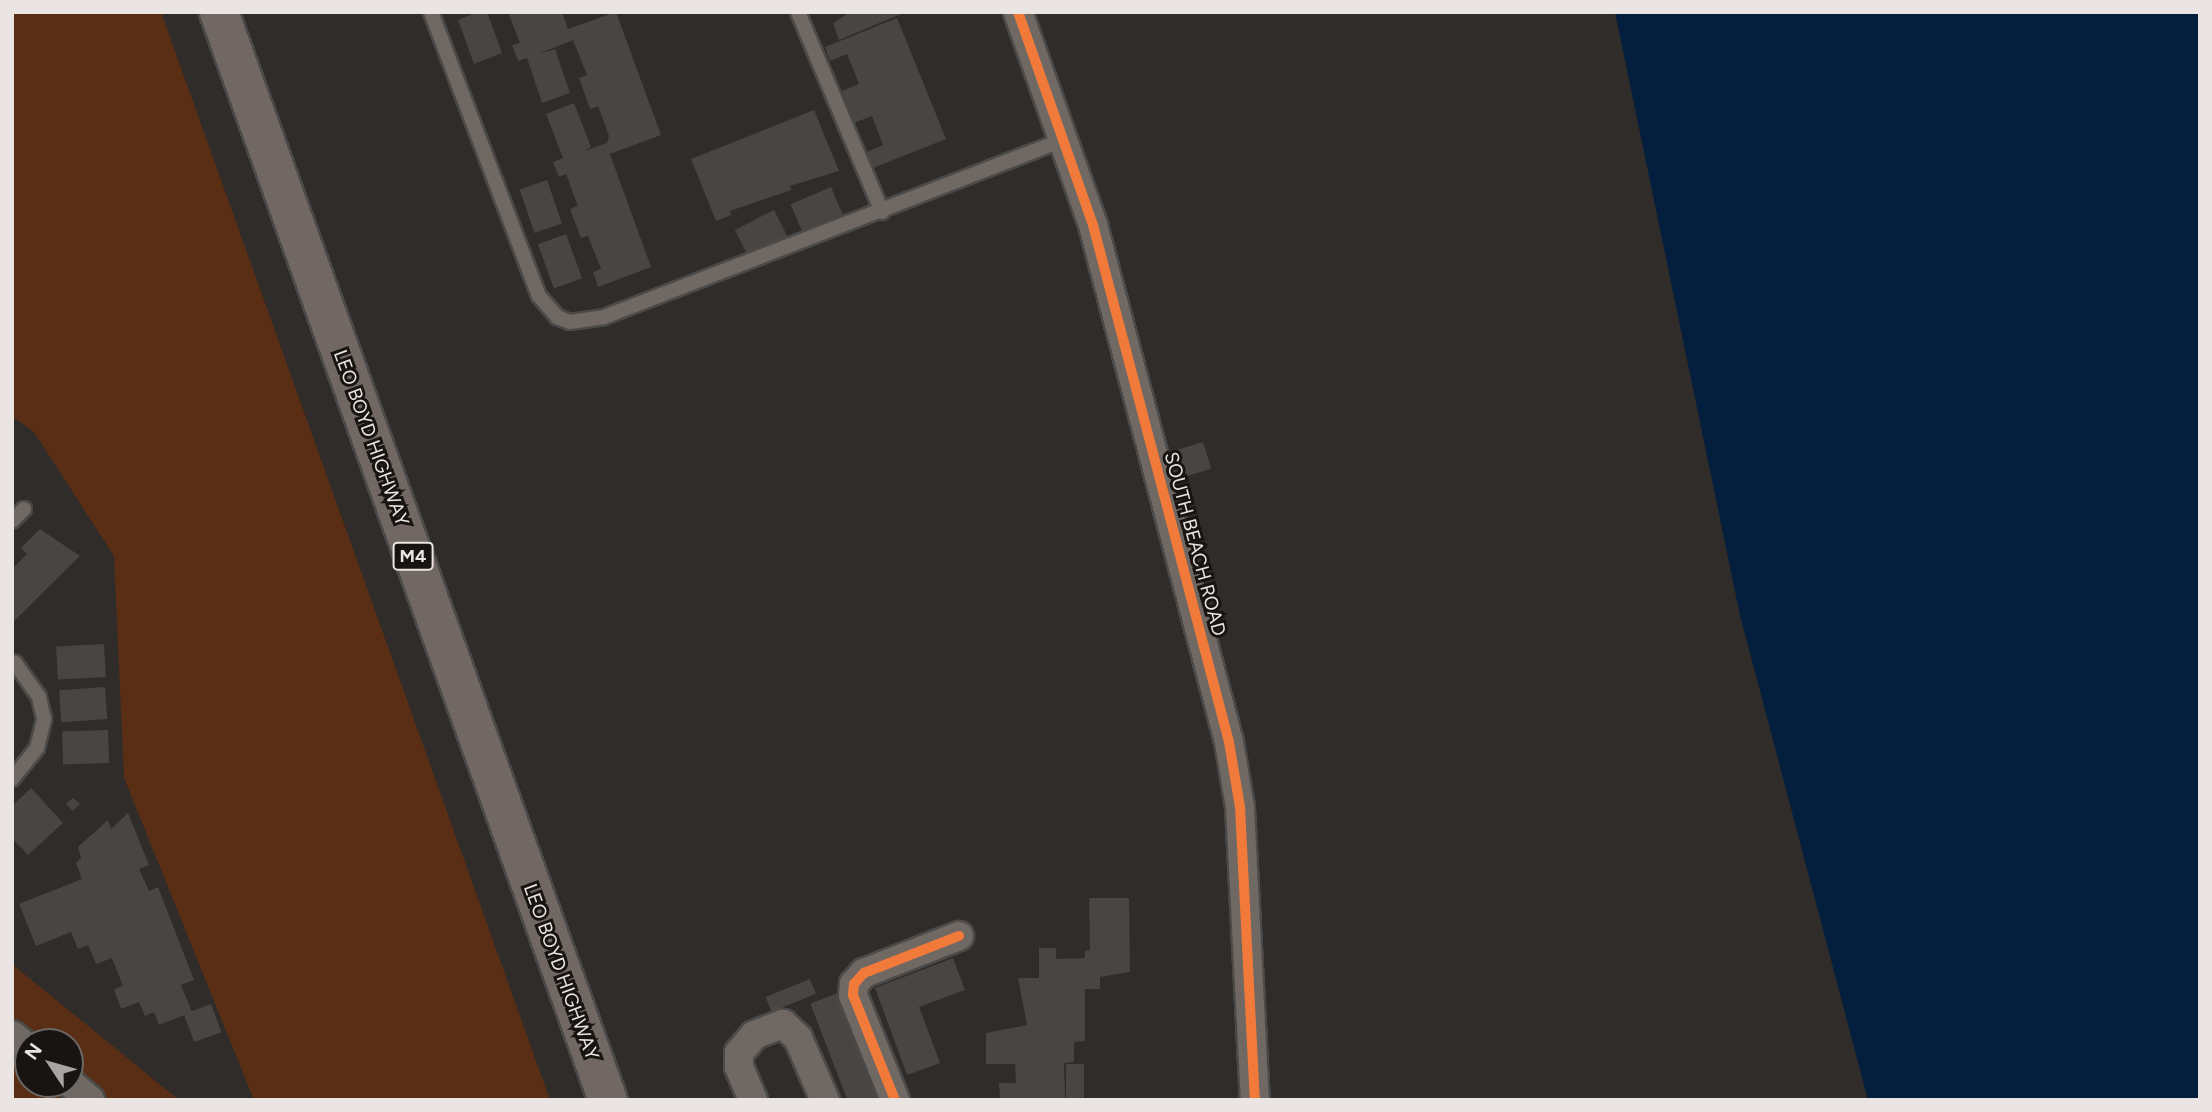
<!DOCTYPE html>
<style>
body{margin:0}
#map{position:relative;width:2212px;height:1112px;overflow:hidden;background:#2f2c2a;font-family:Figtree,sans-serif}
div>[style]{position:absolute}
.green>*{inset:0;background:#592e15}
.water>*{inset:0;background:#041e3e}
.building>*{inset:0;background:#484543;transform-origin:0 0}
.roads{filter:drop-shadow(2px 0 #4c4a48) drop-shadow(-2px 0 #4c4a48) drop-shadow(0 2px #4c4a48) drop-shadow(0 -2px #4c4a48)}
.lane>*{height:14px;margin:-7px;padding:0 7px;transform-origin:7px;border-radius:7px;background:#706863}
.street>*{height:28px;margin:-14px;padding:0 14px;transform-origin:14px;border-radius:14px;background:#706863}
.primary>*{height:38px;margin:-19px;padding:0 19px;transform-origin:19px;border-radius:19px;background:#726863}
.cycleway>*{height:10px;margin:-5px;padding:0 5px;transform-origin:5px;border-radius:5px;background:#f17a3a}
span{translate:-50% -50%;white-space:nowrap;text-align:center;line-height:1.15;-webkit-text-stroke:6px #181412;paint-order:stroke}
.shield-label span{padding:2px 5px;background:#181412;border:2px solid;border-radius:5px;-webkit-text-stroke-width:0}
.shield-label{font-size:18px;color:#eae5e2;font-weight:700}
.street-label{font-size:19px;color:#eae5e2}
.frame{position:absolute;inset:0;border:14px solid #eae5e2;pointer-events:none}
.north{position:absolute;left:14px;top:1028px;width:70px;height:70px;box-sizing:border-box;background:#181412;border:2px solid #6c6865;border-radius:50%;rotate:306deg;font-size:19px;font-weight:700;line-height:28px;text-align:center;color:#eae5e2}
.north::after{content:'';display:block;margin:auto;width:24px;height:32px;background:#a9a4a2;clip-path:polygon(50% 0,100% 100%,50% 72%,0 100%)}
</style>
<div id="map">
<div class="green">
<div style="clip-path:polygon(12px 12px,161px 12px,550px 1100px,254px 1100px,124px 778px,114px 556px,34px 432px,12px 416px)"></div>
<div style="clip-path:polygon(evenodd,12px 964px,179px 1100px,12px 1100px,12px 964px,28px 1042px,70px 1042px,70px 1084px,28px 1084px,28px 1042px)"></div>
</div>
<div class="water">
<div style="clip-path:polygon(1615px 12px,2200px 12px,2200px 1100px,1868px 1100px,1740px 615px)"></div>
</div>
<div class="building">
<div style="clip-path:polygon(478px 12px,487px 12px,502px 53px,474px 64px,458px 20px)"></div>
<div style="clip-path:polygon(508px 12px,562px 12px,568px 29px,616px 12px,661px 135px,610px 154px,651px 267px,598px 287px,593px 272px,601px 269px,588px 236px,581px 238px,570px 209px,578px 206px,566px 174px,559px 177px,553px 162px,563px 158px,546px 114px,574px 103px,591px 147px,584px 151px,607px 143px,609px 136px,598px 106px,590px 109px,579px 78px,587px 75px,573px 40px,538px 54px,555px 49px,570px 93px,542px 103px,527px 58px,518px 61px,512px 45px,520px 43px)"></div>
<div style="clip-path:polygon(850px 12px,906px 12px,839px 40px,833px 23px)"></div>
<div style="clip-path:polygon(897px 18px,946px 139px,873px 168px,867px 152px,883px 145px,872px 116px,854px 123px,842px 91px,859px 84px,847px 54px,830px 61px,825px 47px)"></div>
<div style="clip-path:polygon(814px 110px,839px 171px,790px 186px,791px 190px,730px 211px,731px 215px,716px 221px,691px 159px)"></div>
<div style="left:547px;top:180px;width:46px;height:29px;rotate:71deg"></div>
<div style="left:831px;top:187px;width:30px;height:44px;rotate:67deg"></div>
<div style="left:774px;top:210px;width:30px;height:44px;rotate:63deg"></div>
<div style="left:566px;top:234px;width:47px;height:30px;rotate:70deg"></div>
<div style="left:1203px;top:442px;width:28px;height:31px;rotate:73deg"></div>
<div style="clip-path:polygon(40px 529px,80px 556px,12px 623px,12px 569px,27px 554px,21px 548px)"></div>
<div style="left:104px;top:644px;width:33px;height:48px;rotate:87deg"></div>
<div style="left:105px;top:687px;width:32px;height:46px;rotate:86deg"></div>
<div style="left:108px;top:730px;width:33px;height:46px;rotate:88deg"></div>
<div style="clip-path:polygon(31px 788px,63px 823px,28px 855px,12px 838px,12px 806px)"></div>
<div style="clip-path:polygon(73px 798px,80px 804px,73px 811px,66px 804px)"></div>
<div style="clip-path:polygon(128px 813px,149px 865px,139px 869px,149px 891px,158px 887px,194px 980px,181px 985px,192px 1012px,159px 1025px,154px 1012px,145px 1016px,139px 1002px,121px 1009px,114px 989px,123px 986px,112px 958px,96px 964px,88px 945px,78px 949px,71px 932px,36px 946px,19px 904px,82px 879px,76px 863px,81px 858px,78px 847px,108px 820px,111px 829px)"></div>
<div style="clip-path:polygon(1089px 898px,1129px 898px,1130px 972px,1100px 977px,1100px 989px,1085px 989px,1085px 1041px,1074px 1042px,1074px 1062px,1064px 1063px,1065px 1100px,1000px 1100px,999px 1083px,1016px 1083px,1015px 1064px,986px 1064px,986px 1033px,1027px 1025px,1018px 978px,1039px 978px,1039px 948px,1056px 948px,1056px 959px,1085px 958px,1085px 951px,1090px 950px)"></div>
<div style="clip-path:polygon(953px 958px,965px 990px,919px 1007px,940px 1063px,907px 1075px,875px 988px)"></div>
<div style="left:810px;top:979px;width:16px;height:48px;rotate:68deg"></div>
<div style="left:843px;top:991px;width:117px;height:35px;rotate:69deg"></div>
<div style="left:211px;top:1004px;width:30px;height:29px;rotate:70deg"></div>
<div style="left:1066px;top:1064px;width:18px;height:36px"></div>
</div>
<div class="roads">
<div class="lane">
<div style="left:431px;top:12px;width:304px;rotate:69.2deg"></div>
<div style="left:539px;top:296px;width:28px;rotate:49deg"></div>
<div style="left:557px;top:317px;width:14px;rotate:21deg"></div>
<div style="left:570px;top:322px;width:34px;rotate:-8deg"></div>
<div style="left:604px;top:317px;width:492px;rotate:-21.1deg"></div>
<div style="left:798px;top:12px;width:217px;rotate:67.2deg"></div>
<div style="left:12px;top:521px;width:17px;rotate:-45deg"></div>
<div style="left:12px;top:779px;width:40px;rotate:-51deg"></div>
<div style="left:37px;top:748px;width:30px;rotate:-76deg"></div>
<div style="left:44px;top:719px;width:23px;rotate:-103deg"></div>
<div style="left:39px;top:697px;width:42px;rotate:-125.2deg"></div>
</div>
<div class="street">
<div style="left:1018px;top:12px;width:226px;rotate:70.6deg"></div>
<div style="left:1093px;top:225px;width:535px;rotate:75.26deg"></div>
<div style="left:1229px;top:742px;width:66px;rotate:80.4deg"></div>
<div style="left:1240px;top:807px;width:293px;rotate:87.1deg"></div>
<div style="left:12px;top:1035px;width:21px;rotate:39deg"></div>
<div style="left:70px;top:1083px;width:26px;rotate:40deg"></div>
<div style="left:753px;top:1100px;width:36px;rotate:-113deg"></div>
<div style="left:739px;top:1067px;width:14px;rotate:-90deg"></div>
<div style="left:739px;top:1053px;width:23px;rotate:-50deg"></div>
<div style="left:754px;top:1035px;width:31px;rotate:-21deg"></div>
<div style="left:783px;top:1024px;width:21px;rotate:43deg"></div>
<div style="left:798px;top:1038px;width:68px;rotate:66.5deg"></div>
<div style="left:895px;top:1100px;width:113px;rotate:-111.8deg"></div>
<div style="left:853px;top:995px;width:11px;rotate:-85deg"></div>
<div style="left:854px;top:984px;width:15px;rotate:-48deg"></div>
<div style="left:864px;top:973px;width:102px;rotate:-21.3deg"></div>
</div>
<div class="primary">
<div style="left:219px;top:12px;width:1155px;rotate:70.33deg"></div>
</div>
</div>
<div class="cycleway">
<div style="left:1018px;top:12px;width:226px;rotate:70.6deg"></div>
<div style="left:1093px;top:225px;width:535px;rotate:75.26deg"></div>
<div style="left:1229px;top:742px;width:66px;rotate:80.4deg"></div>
<div style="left:1240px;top:807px;width:293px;rotate:87.1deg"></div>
<div style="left:895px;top:1100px;width:113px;rotate:-111.8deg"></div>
<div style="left:853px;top:995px;width:11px;rotate:-85deg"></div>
<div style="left:854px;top:984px;width:15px;rotate:-48deg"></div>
<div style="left:864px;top:973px;width:102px;rotate:-21.3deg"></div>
</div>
<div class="shield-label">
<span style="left:413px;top:556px">M4</span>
</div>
<div class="street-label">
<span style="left:371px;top:438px;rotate:70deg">LEO BOYD HIGHWAY</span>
<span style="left:1195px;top:544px;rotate:75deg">SOUTH BEACH ROAD</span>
<span style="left:561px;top:972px;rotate:70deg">LEO BOYD HIGHWAY</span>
</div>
<div class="frame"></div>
<div class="north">N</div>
</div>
